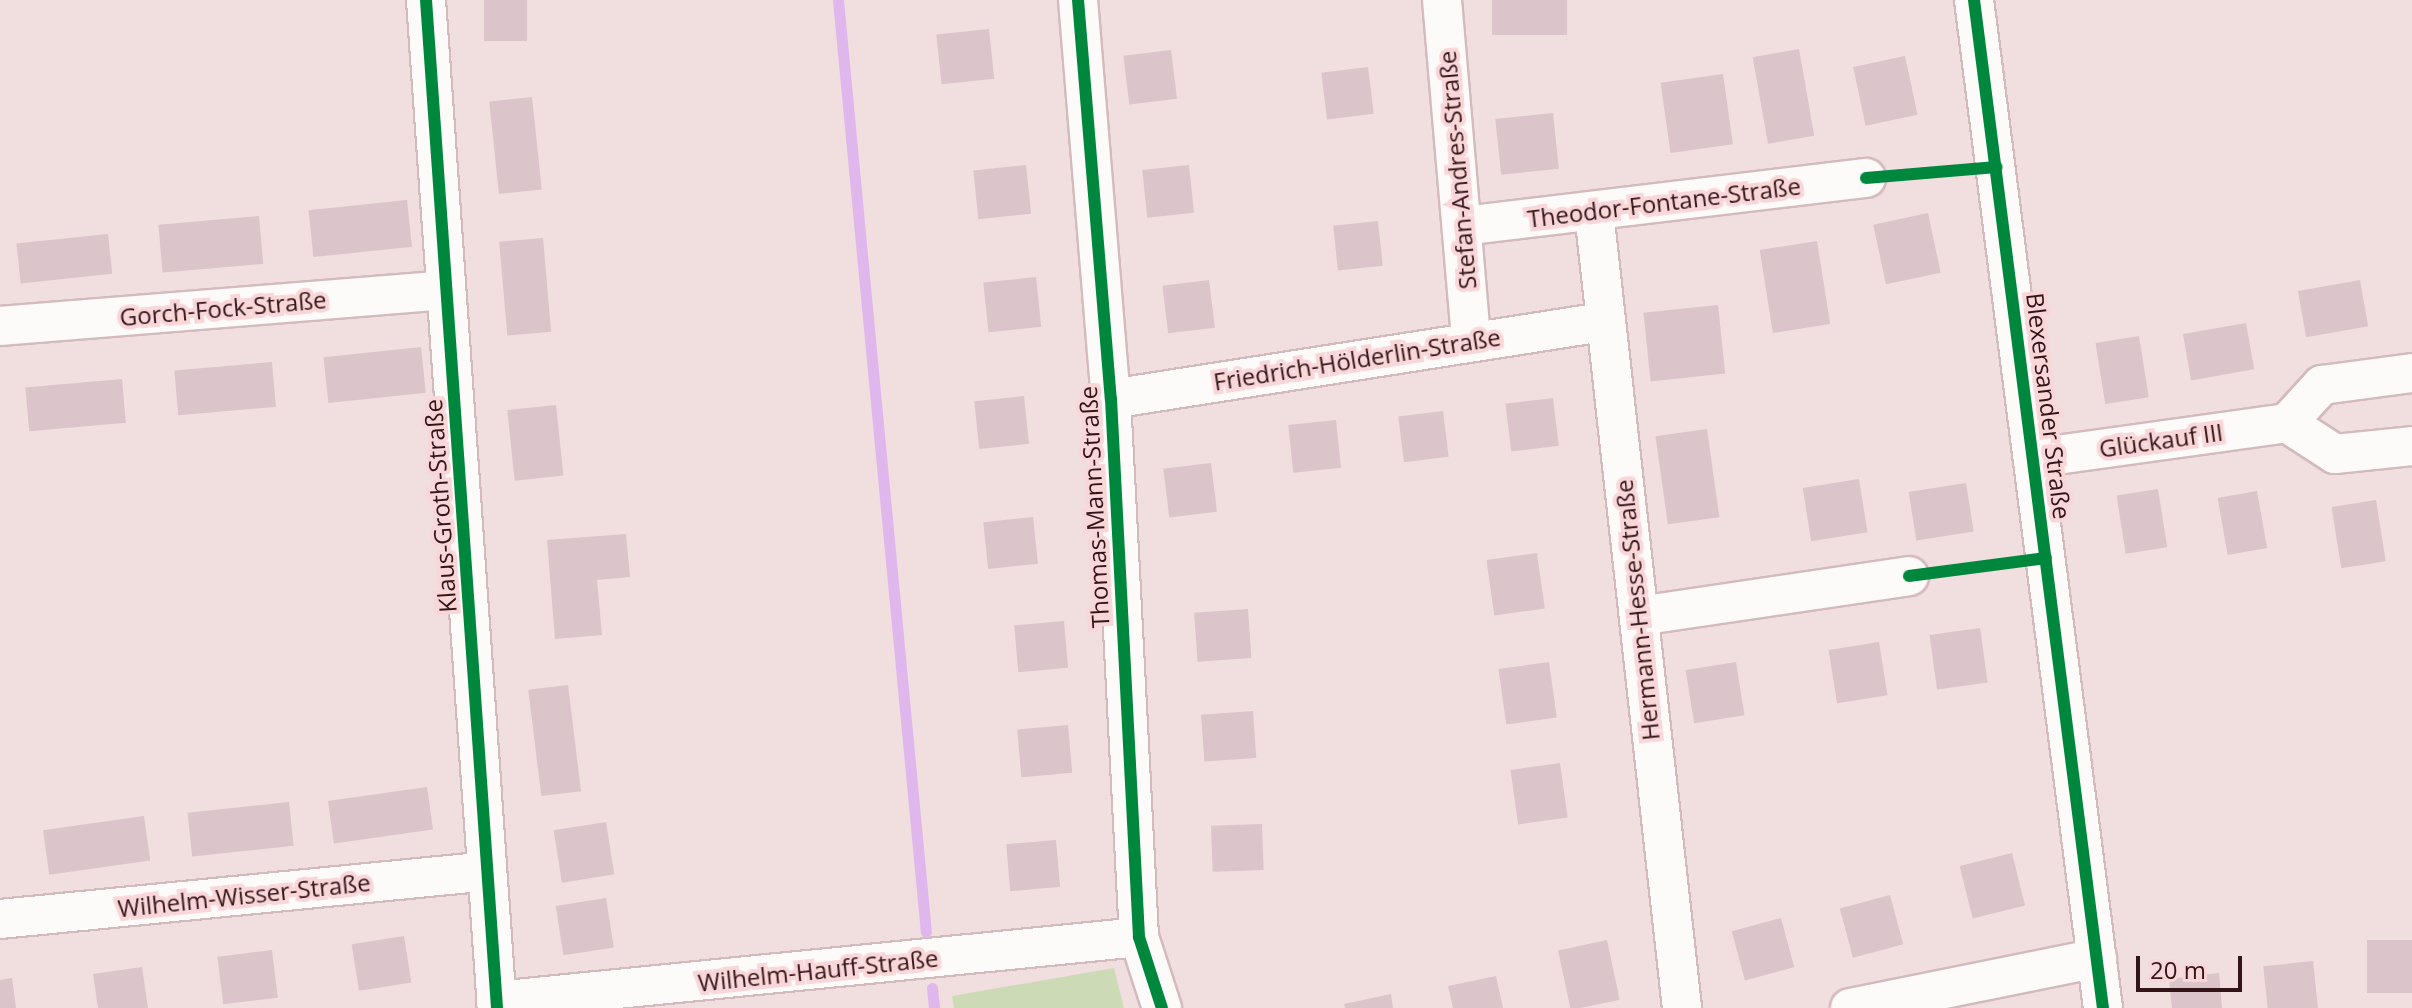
<!DOCTYPE html>
<meta charset="utf-8">
<style>
body{margin:0}
#map{position:relative;width:2412px;height:1008px;overflow:hidden;background:#f1dedf;font-family:"Open Sans",sans-serif}
div>[style]{position:absolute}
.green>*{inset:0;background:#ccdab6}
.stream>*{height:11px;margin:-5.5px;padding:0 5.5px;transform-origin:5.5px;border-radius:5.5px;background:#e0b7ec}
.building>*{inset:0;background:#dbc4ca;transform-origin:0 0}
.roads{filter:drop-shadow(2px 0 #d3babd) drop-shadow(-2px 0 #d3babd) drop-shadow(0 2px #d3babd) drop-shadow(0 -2px #d3babd)}
.minor>*{height:38px;margin:-19px;padding:0 19px;transform-origin:19px;border-radius:19px;background:#fdfafa}
.cycleway>*{height:12px;margin:-6px;padding:0 6px;transform-origin:6px;border-radius:6px;background:#00873e}
span{translate:-50% -50%;white-space:nowrap;text-align:center;line-height:1.15;-webkit-text-stroke:8px #f9d6d8;paint-order:stroke}
.street-label{font-size:24px;color:#331518}
.scale{position:absolute;left:2136px;top:956px;width:106px;height:36px;box-sizing:border-box;border:4px solid #331518;border-top:0;padding-left:10px;font-size:24px;line-height:28px;white-space:nowrap;color:#331518;-webkit-text-stroke:6px #f9d6d8;paint-order:stroke}
</style>
<div id="map">
<div class="green">
<div style="clip-path:polygon(1114px 968px,1124px 1008px,954px 1008px,952px 996px)"></div>
</div>
<div class="stream">
<div style="left:838px;top:0;width:936px;rotate:84.61deg"></div>
<div style="left:932px;top:988px;width:20px;rotate:84deg"></div>
</div>
<div class="building">
<div style="left:484px;top:0;width:43px;height:41px"></div>
<div style="left:1492px;top:0;width:75px;height:35px"></div>
<div style="left:989px;top:29px;width:50px;height:53px;rotate:84deg"></div>
<div style="left:1799px;top:49px;width:88px;height:47px;rotate:80deg"></div>
<div style="left:1171px;top:50px;width:49px;height:48px;rotate:83deg"></div>
<div style="left:1905px;top:56px;width:60px;height:53px;rotate:78deg"></div>
<div style="left:1368px;top:67px;width:47px;height:47px;rotate:83deg"></div>
<div style="left:1723px;top:74px;width:71px;height:63px;rotate:82deg"></div>
<div style="left:532px;top:97px;width:93px;height:43px;rotate:84deg"></div>
<div style="left:1553px;top:113px;width:56px;height:58px;rotate:84deg"></div>
<div style="left:1026px;top:165px;width:49px;height:53px;rotate:84deg"></div>
<div style="left:1189px;top:165px;width:48px;height:47px;rotate:84deg"></div>
<div style="left:407px;top:200px;width:47px;height:99px;rotate:84deg"></div>
<div style="left:1928px;top:213px;width:61px;height:56px;rotate:78deg"></div>
<div style="left:259px;top:216px;width:48px;height:101px;rotate:85deg"></div>
<div style="left:1378px;top:221px;width:45px;height:45px;rotate:84deg"></div>
<div style="left:108px;top:234px;width:40px;height:92px;rotate:84deg"></div>
<div style="left:543px;top:238px;width:94px;height:44px;rotate:85deg"></div>
<div style="left:1817px;top:241px;width:84px;height:58px;rotate:81deg"></div>
<div style="left:1036px;top:277px;width:50px;height:53px;rotate:84deg"></div>
<div style="left:1209px;top:280px;width:48px;height:47px;rotate:83deg"></div>
<div style="left:2360px;top:280px;width:47px;height:63px;rotate:80deg"></div>
<div style="left:1718px;top:305px;width:69px;height:75px;rotate:84deg"></div>
<div style="left:2246px;top:323px;width:47px;height:64px;rotate:80deg"></div>
<div style="left:2139px;top:336px;width:62px;height:44px;rotate:81deg"></div>
<div style="left:421px;top:347px;width:46px;height:98px;rotate:84deg"></div>
<div style="left:272px;top:362px;width:45px;height:98px;rotate:85deg"></div>
<div style="left:122px;top:379px;width:44px;height:97px;rotate:85deg"></div>
<div style="left:1024px;top:396px;width:48px;height:50px;rotate:84deg"></div>
<div style="left:1553px;top:398px;width:48px;height:48px;rotate:83deg"></div>
<div style="left:556px;top:405px;width:71px;height:49px;rotate:84deg"></div>
<div style="left:1443px;top:411px;width:46px;height:45px;rotate:83deg"></div>
<div style="left:1336px;top:420px;width:48px;height:48px;rotate:84deg"></div>
<div style="left:1707px;top:429px;width:89px;height:52px;rotate:82deg"></div>
<div style="left:1211px;top:463px;width:49px;height:48px;rotate:83deg"></div>
<div style="left:1859px;top:479px;width:54px;height:57px;rotate:81deg"></div>
<div style="left:1966px;top:483px;width:49px;height:58px;rotate:81deg"></div>
<div style="left:2158px;top:489px;width:59px;height:42px;rotate:81deg"></div>
<div style="left:2257px;top:491px;width:58px;height:40px;rotate:80deg"></div>
<div style="left:2376px;top:500px;width:62px;height:45px;rotate:81deg"></div>
<div style="left:1033px;top:517px;width:47px;height:50px;rotate:84deg"></div>
<div style="clip-path:polygon(626px 534px,630px 577px,597px 580px,602px 635px,555px 639px,547px 540px)"></div>
<div style="left:1537px;top:553px;width:56px;height:51px;rotate:82deg"></div>
<div style="left:1248px;top:609px;width:49px;height:54px;rotate:86deg"></div>
<div style="left:1064px;top:621px;width:47px;height:50px;rotate:85deg"></div>
<div style="left:1980px;top:628px;width:55px;height:51px;rotate:82deg"></div>
<div style="left:1879px;top:642px;width:54px;height:51px;rotate:81deg"></div>
<div style="left:1549px;top:662px;width:56px;height:51px;rotate:82deg"></div>
<div style="left:1736px;top:662px;width:54px;height:51px;rotate:81deg"></div>
<div style="left:568px;top:685px;width:107px;height:40px;rotate:83deg"></div>
<div style="left:1253px;top:711px;width:47px;height:52px;rotate:86deg"></div>
<div style="left:1068px;top:725px;width:48px;height:51px;rotate:85deg"></div>
<div style="left:1560px;top:763px;width:55px;height:50px;rotate:82deg"></div>
<div style="left:427px;top:787px;width:43px;height:100px;rotate:82deg"></div>
<div style="left:289px;top:802px;width:44px;height:102px;rotate:84deg"></div>
<div style="left:144px;top:816px;width:45px;height:102px;rotate:82deg"></div>
<div style="left:606px;top:822px;width:53px;height:53px;rotate:81deg"></div>
<div style="left:1262px;top:824px;width:46px;height:51px;rotate:88deg"></div>
<div style="left:1056px;top:840px;width:47px;height:50px;rotate:85deg"></div>
<div style="left:2012px;top:853px;width:54px;height:54px;rotate:76deg"></div>
<div style="left:1890px;top:895px;width:51px;height:52px;rotate:75deg"></div>
<div style="left:606px;top:898px;width:50px;height:51px;rotate:81deg"></div>
<div style="left:1781px;top:918px;width:51px;height:51px;rotate:75deg"></div>
<div style="left:404px;top:936px;width:47px;height:53px;rotate:81deg"></div>
<div style="left:1607px;top:940px;width:61px;height:50px;rotate:78deg"></div>
<div style="left:2412px;top:940px;width:53px;height:45px;rotate:90deg"></div>
<div style="left:272px;top:950px;width:48px;height:55px;rotate:83deg"></div>
<div style="left:2313px;top:961px;width:47px;height:50px;rotate:84deg"></div>
<div style="clip-path:polygon(142px 967px,148px 1008px,98px 1008px,93px 974px)"></div>
<div style="clip-path:polygon(2219px 973px,2222px 1008px,2172px 1008px,2169px 979px)"></div>
<div style="clip-path:polygon(1496px 976px,1503px 1008px,1453px 1008px,1448px 986px)"></div>
<div style="clip-path:polygon(12px 978px,16px 1008px,0 1008px,0 980px)"></div>
<div style="clip-path:polygon(1391px 994px,1393px 1008px,1345px 1008px,1344px 1004px)"></div>
</div>
<div class="roads">
<div class="minor">
<div style="left:426px;top:0;width:1010px;rotate:85.97deg"></div>
<div style="left:1078px;top:0;width:400px;rotate:85.3deg"></div>
<div style="left:1111px;top:399px;width:539px;rotate:87.02deg"></div>
<div style="left:1139px;top:937px;width:75px;rotate:72.1deg"></div>
<div style="left:1442px;top:0;width:341px;rotate:85.1deg"></div>
<div style="left:1974px;top:0;width:1016px;rotate:82.71deg"></div>
<div style="left:1594px;top:212px;width:801px;rotate:83.69deg"></div>
<div style="left:1463px;top:226px;width:406px;rotate:-6.8deg"></div>
<div style="left:0;top:326px;width:447px;rotate:-4.6deg"></div>
<div style="left:1111px;top:399px;width:499px;rotate:-8.9deg"></div>
<div style="left:2287px;top:423px;width:57px;rotate:32.9deg"></div>
<div style="left:2335px;top:454px;width:77px;rotate:-5.9deg"></div>
<div style="left:2035px;top:458px;width:254px;rotate:-7.9deg"></div>
<div style="left:2287px;top:423px;width:52px;rotate:-47.4deg"></div>
<div style="left:2322px;top:385px;width:91px;rotate:-7.6deg"></div>
<div style="left:1639px;top:616px;width:273px;rotate:-8.4deg"></div>
<div style="left:0;top:919px;width:489px;rotate:-5.6deg"></div>
<div style="left:496px;top:1001px;width:646px;rotate:-5.68deg"></div>
<div style="left:1850px;top:1008px;width:252px;rotate:-11.4deg"></div>
</div>
</div>
<div class="cycleway">
<div style="left:426px;top:0;width:1010px;rotate:85.97deg"></div>
<div style="left:1078px;top:0;width:400px;rotate:85.3deg"></div>
<div style="left:1111px;top:399px;width:539px;rotate:87.02deg"></div>
<div style="left:1139px;top:937px;width:75px;rotate:72.1deg"></div>
<div style="left:1974px;top:0;width:1016px;rotate:82.71deg"></div>
<div style="left:1866px;top:178px;width:131px;rotate:-4.8deg"></div>
<div style="left:1909px;top:576px;width:138px;rotate:-7.5deg"></div>
</div>
<div class="street-label">
<span style="left:1457px;top:170px;rotate:-95deg">Stefan-Andres-Straße</span>
<span style="left:1664px;top:202px;rotate:-7deg">Theodor-Fontane-Straße</span>
<span style="left:223px;top:308px;rotate:-5deg">Gorch-Fock-Straße</span>
<span style="left:1357px;top:359px;rotate:-9deg">Friedrich-Hölderlin-Straße</span>
<span style="left:2049px;top:406px;rotate:83deg">Blexersander Straße</span>
<span style="left:2161px;top:440px;rotate:-8deg">Glückauf III</span>
<span style="left:440px;top:506px;rotate:-94deg">Klaus-Groth-Straße</span>
<span style="left:1094px;top:507px;rotate:-93deg">Thomas-Mann-Straße</span>
<span style="left:1637px;top:610px;rotate:-96deg">Hermann-Hesse-Straße</span>
<span style="left:244px;top:895px;rotate:-6deg">Wilhelm-Wisser-Straße</span>
<span style="left:818px;top:970px;rotate:-6deg">Wilhelm-Hauff-Straße</span>
</div>
<div class="scale">20 m</div>
</div>
